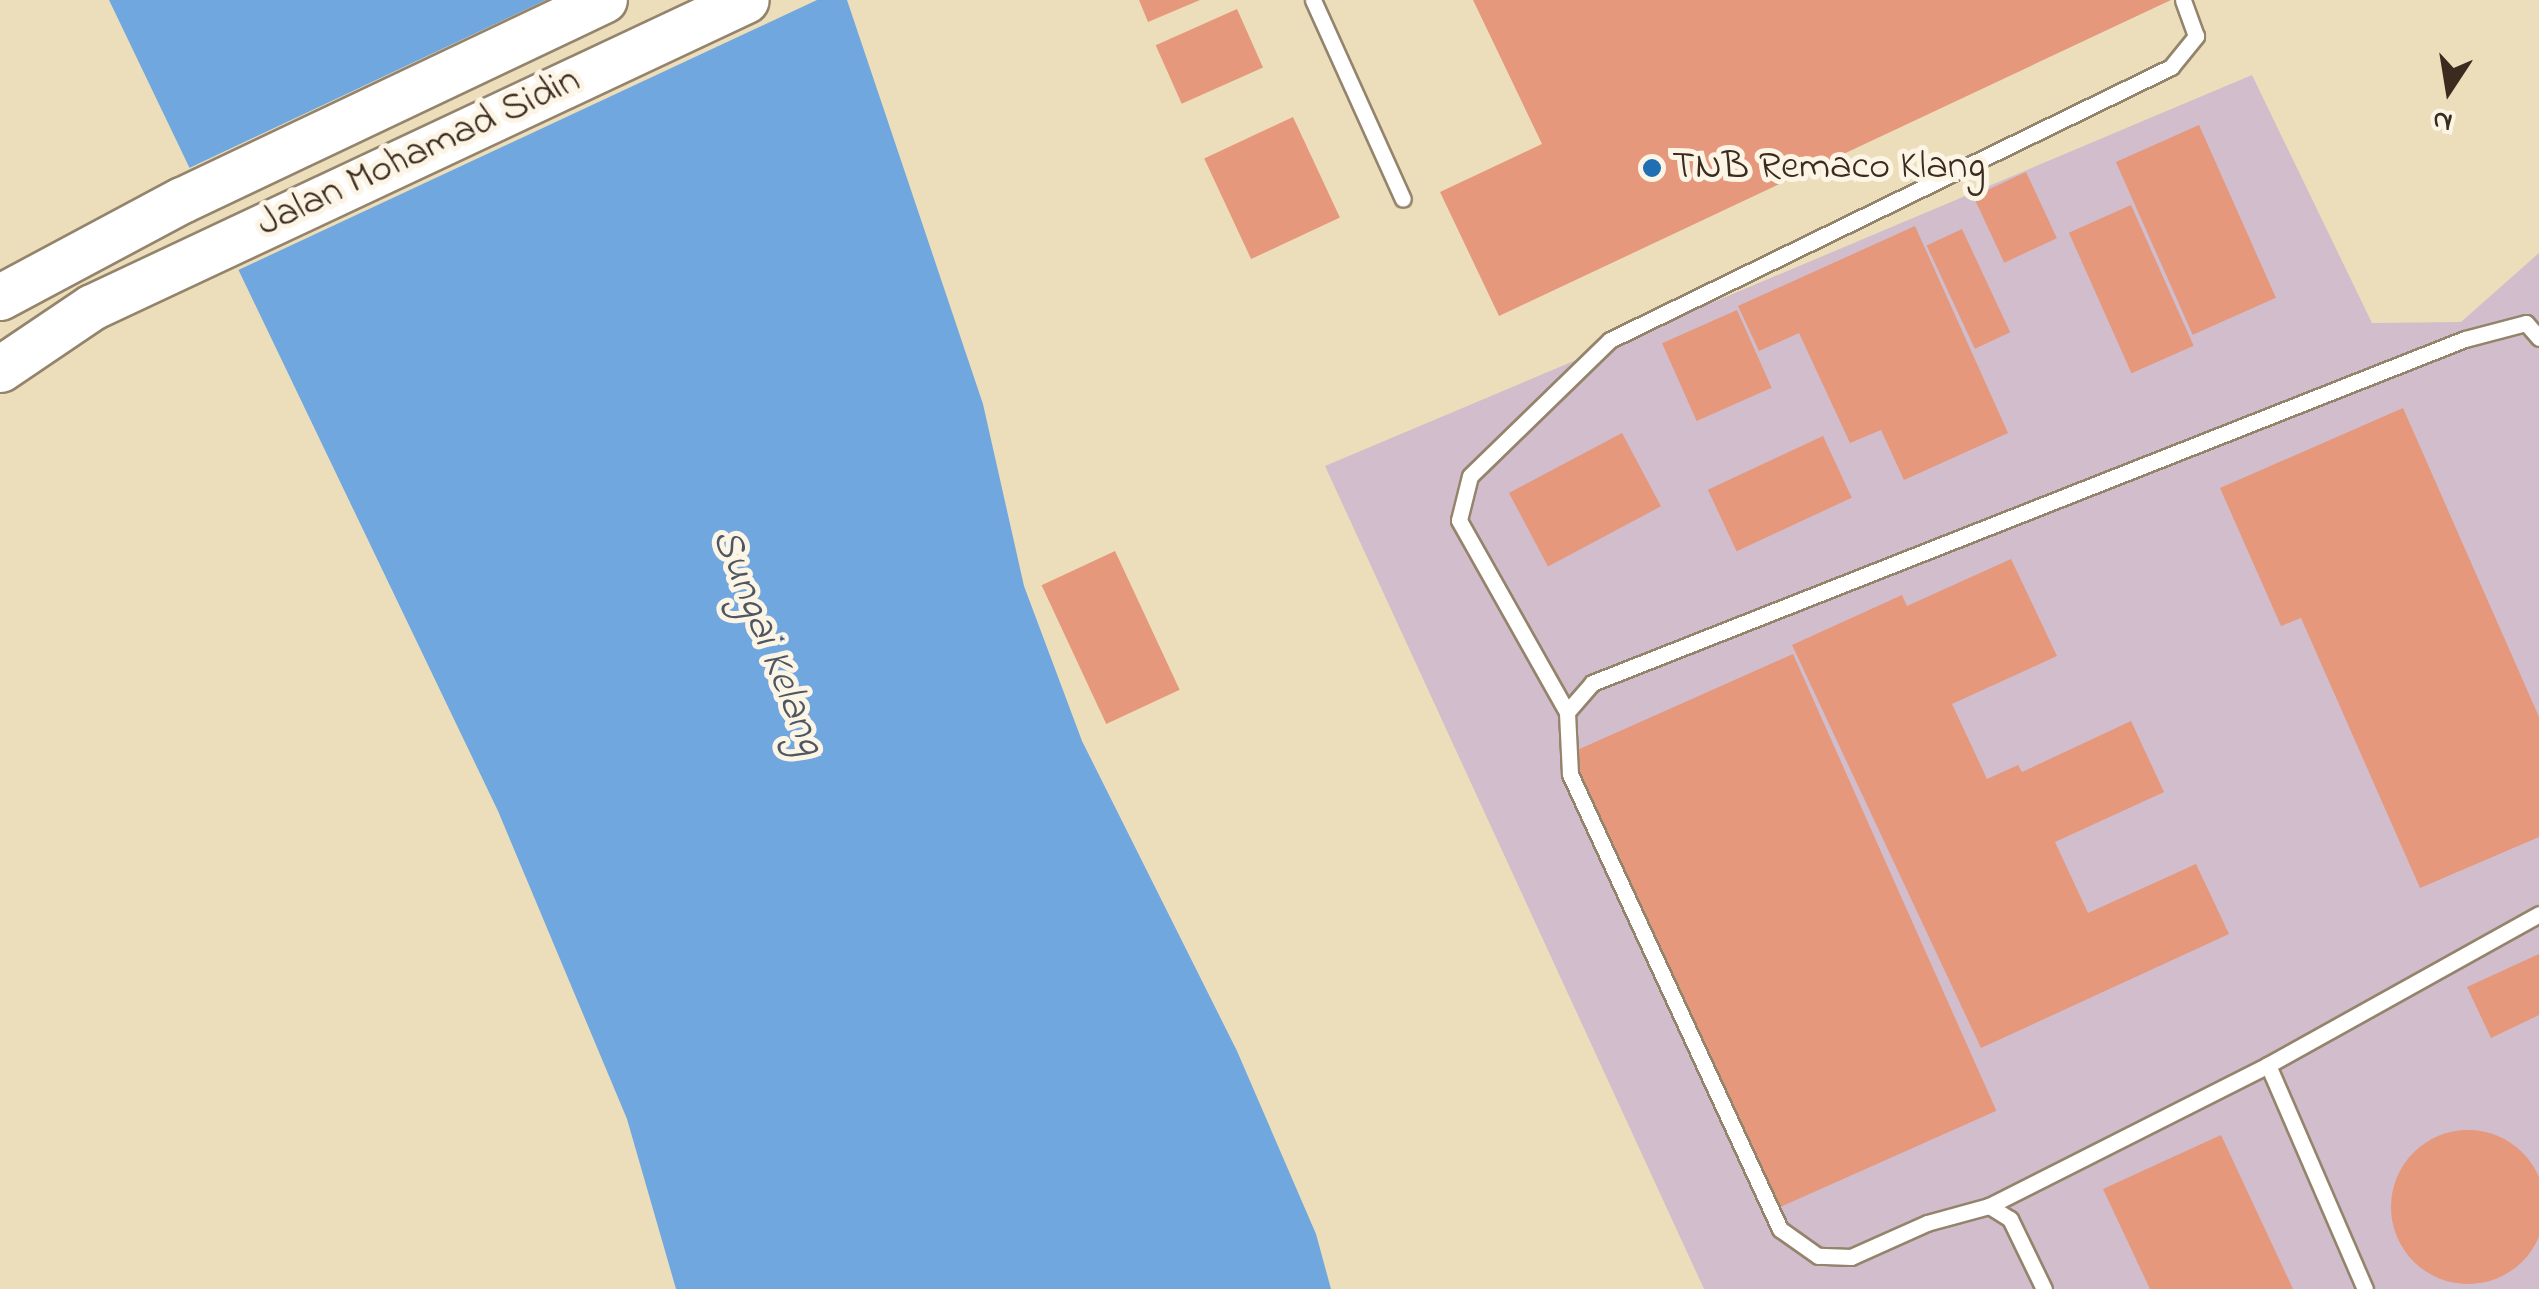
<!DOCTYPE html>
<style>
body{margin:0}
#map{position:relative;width:2539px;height:1289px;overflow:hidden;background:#ecdebb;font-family:"Indie Flower",sans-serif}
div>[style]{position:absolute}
.industrial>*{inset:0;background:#d1bdcb}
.water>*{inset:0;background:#70a7df}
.pier>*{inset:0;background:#ecdebb}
.building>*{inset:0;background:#e5987c;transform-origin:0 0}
.round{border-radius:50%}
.roads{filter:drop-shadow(2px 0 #94846c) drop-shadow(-2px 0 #94846c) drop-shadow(0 2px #94846c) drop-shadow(0 -2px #94846c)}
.lane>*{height:15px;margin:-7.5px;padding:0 7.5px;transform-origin:7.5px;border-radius:7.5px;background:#fff}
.secondary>*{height:45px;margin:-22.5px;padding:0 22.5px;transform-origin:22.5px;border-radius:22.5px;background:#fff}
.dots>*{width:28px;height:28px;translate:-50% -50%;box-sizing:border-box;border:5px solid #fcf5e5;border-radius:50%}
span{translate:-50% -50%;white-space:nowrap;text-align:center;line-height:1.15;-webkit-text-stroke:10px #fcf5e5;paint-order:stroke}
.street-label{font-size:40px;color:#3b2a1e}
.poi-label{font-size:40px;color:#3b2a1e}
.left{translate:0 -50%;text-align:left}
.water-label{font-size:42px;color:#4e5662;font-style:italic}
.north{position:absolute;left:2399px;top:40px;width:100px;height:100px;-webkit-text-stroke:8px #fcf5e5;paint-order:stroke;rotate:192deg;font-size:28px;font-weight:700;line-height:40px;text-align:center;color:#3b2a1e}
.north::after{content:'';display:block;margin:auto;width:35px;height:45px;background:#3b2a1e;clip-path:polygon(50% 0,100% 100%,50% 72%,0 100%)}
</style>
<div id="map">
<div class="industrial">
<div style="clip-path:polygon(2252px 75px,2372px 323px,2461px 322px,2539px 253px,2539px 1289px,1704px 1289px,1325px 466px)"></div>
</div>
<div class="water">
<div style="clip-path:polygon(109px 0,847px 0,983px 404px,1024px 586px,1082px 741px,1237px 1051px,1316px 1234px,1331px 1289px,676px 1289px,627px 1119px,498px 811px)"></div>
</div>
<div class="pier">
<div style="clip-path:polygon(546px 0,817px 0,234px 272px,185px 170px)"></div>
</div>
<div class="building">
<div style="clip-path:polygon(1139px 0,1200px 0,1148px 22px)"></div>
<div style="clip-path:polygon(1473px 0,2171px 0,1499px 316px,1440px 192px,1542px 144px)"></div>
<div style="left:1237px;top:9px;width:64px;height:89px;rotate:66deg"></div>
<div style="left:1293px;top:117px;width:111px;height:98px;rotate:65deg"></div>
<div style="left:2199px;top:125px;width:189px;height:91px;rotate:66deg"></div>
<div style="left:2026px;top:172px;width:73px;height:58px;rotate:65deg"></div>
<div style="left:2131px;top:205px;width:154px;height:68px;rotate:66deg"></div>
<div style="clip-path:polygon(1915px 226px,2008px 433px,1904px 480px,1881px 430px,1850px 443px,1799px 333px,1759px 351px,1738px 306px)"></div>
<div style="left:1962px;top:229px;width:114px;height:39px;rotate:65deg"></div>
<div style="left:1737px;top:310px;width:85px;height:82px;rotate:66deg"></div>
<div style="clip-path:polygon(2403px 408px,2539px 717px,2539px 837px,2420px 888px,2301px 618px,2281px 626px,2220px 488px)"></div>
<div style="left:1622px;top:433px;width:83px;height:128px;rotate:62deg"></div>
<div style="left:1823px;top:436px;width:68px;height:127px;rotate:65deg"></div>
<div style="left:1115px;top:551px;width:153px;height:81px;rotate:65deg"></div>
<div style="clip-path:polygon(2011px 559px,2057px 656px,1952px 704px,1987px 779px,2018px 765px,2022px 772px,2131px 721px,2164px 792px,2055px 842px,2088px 913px,2196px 864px,2229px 934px,1981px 1048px,1792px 645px,1902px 595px,1907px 606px)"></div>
<div style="left:1793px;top:654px;width:500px;height:249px;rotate:66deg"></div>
<div style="clip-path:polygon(2539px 954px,2539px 1015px,2491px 1038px,2467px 987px)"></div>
<div class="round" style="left:2391px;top:1130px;width:154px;height:154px"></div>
<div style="clip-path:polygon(2221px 1135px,2293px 1289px,2150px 1289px,2103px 1189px)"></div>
</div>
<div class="roads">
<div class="lane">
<div style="left:1313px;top:0;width:218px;rotate:65.7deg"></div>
<div style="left:1567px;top:712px;width:220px;rotate:-119.4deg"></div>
<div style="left:1459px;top:520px;width:45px;rotate:-76deg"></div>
<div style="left:1470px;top:476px;width:195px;rotate:-44.2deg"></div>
<div style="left:1610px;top:340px;width:624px;rotate:-25.95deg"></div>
<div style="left:2171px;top:67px;width:40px;rotate:-51deg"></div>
<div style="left:2196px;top:36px;width:38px;rotate:-110deg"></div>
<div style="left:2268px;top:1065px;width:244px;rotate:66.6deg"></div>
<div style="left:1989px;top:1206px;width:313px;rotate:-26.8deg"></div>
<div style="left:2268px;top:1065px;width:310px;rotate:-29.1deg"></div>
<div style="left:2044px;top:1289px;width:78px;rotate:-115.9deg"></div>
<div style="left:2010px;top:1219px;width:25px;rotate:-148deg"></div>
<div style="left:1989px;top:1206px;width:64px;rotate:164.7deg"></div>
<div style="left:1927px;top:1223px;width:83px;rotate:155.9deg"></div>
<div style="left:1851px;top:1257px;width:33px;rotate:-178deg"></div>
<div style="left:1818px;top:1256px;width:47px;rotate:-144.6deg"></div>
<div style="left:1780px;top:1229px;width:501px;rotate:-114.78deg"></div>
<div style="left:1570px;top:774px;width:62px;rotate:-92.8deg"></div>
<div style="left:1567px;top:712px;width:38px;rotate:-49deg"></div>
<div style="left:1592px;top:683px;width:938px;rotate:-21.51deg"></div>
<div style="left:2465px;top:339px;width:63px;rotate:-14.7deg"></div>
<div style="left:2526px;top:323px;width:20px;rotate:49deg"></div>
</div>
<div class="secondary">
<div style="left:0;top:297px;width:206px;rotate:-28.1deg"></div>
<div style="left:182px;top:200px;width:467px;rotate:-25.4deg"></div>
<div style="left:0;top:369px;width:111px;rotate:-34deg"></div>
<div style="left:92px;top:307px;width:722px;rotate:-25.15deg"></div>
</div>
</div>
<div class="dots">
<div style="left:1652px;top:168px;background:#1f6fb2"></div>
</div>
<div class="street-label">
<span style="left:419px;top:153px;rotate:-25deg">Jalan Mohamad Sidin</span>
</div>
<div class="poi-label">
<span class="left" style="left:1672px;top:168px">TNB Remaco Klang</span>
</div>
<div class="water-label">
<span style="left:767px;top:642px;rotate:68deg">Sungai Kelang</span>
</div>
<div class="north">N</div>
</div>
